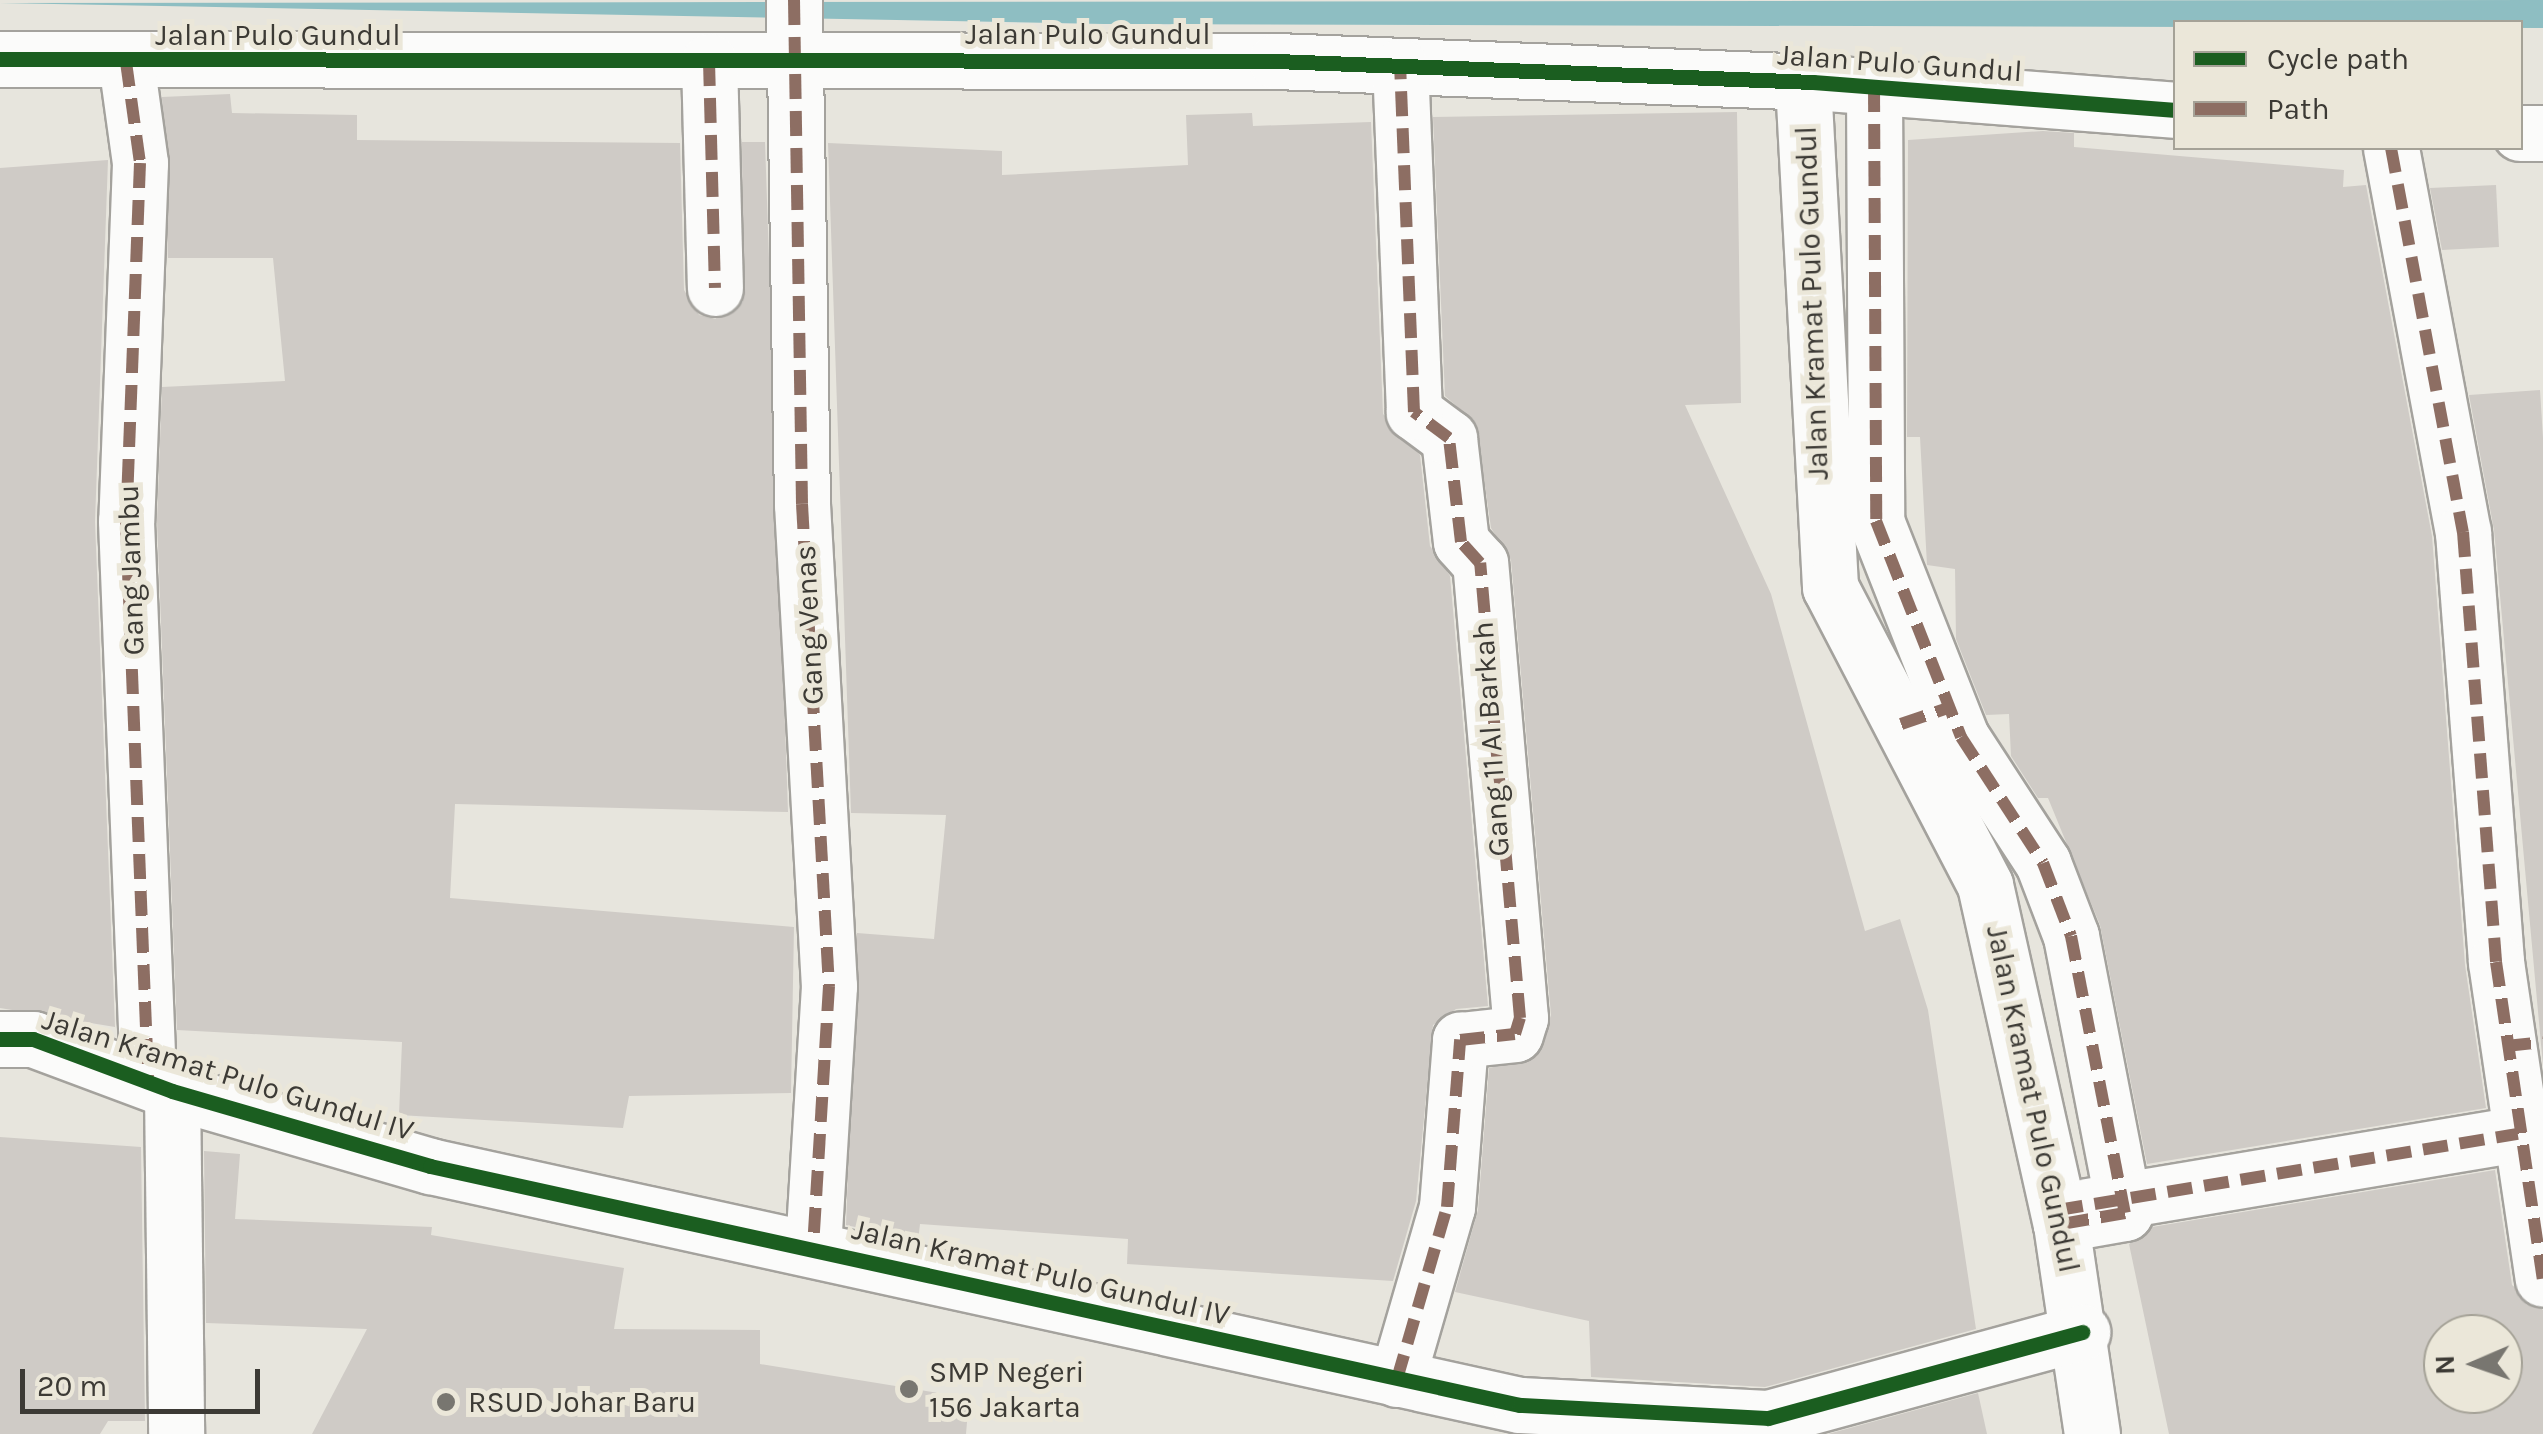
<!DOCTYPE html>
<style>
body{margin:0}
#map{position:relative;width:2543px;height:1434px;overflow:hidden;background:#e7e5dd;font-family:Karla,sans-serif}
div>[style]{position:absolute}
.water>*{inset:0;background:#8ebec2}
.building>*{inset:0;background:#cfcbc6}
.roads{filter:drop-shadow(2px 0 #a4a29d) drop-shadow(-2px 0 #a4a29d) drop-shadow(0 2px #a4a29d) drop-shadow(0 -2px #a4a29d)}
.minor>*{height:55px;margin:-27.5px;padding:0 27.5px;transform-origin:27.5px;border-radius:27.5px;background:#fbfbfa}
.quiet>*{height:12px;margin-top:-6px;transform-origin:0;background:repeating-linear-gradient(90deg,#8d6e63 0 25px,transparent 0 37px)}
.cycleway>*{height:15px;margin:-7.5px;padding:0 7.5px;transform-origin:7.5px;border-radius:7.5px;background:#1b5e20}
.dots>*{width:28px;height:28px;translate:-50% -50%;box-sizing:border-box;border:5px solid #ebe7d9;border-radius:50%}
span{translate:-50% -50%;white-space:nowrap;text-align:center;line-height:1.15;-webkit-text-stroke:10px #ebe7d9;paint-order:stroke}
.street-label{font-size:30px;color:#3c3a35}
.poi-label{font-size:30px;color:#3c3a35}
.left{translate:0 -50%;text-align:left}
.legend{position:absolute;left:2173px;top:20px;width:350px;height:130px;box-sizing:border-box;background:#ebe7d9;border:2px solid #a5a297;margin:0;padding:12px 18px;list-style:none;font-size:30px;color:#3c3a35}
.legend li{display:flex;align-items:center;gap:20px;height:50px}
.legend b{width:50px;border:2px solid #a5a297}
.north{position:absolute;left:2423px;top:1314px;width:100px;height:100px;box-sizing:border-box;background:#ebe7d9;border:2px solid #a5a297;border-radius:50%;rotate:268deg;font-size:28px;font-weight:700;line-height:40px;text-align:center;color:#3c3a35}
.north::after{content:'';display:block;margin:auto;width:35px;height:45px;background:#787670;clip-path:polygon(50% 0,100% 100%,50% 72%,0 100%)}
.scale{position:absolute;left:20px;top:1369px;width:240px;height:45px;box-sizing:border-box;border:5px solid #3c3a35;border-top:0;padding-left:12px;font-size:30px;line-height:35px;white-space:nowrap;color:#3c3a35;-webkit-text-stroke:8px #ebe7d9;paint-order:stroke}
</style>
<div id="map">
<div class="water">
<div style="clip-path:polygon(2543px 0,2543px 28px,1104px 24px,0 3px)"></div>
</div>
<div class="building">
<div style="clip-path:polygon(230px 94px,232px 113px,357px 115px,357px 140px,680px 143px,684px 290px,699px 315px,715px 319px,743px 302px,742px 142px,765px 142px,788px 812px,455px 804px,450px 898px,794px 927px,791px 1093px,629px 1096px,623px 1128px,399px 1115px,402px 1042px,177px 1030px,157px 521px,162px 387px,285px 381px,273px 258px,168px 258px,162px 97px)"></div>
<div style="clip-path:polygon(1737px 112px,1741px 403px,1685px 405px,1771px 594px,1865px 931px,1900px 919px,1928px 1010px,1976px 1329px,1765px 1387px,1591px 1377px,1589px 1321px,1455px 1292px,1478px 1210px,1489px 1068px,1536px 1057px,1551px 1015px,1511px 560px,1491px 528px,1476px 423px,1445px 396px,1433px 117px)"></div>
<div style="clip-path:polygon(1252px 113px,1253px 126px,1371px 122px,1383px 414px,1420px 455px,1430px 546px,1450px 576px,1488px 1006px,1456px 1009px,1433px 1025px,1416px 1201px,1393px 1281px,1127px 1264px,1128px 1239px,920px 1224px,918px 1241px,846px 1225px,857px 933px,934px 939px,946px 815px,851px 813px,828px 143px,1002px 151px,1002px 175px,1188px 165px,1186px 115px)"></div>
<div style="clip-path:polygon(2043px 131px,2074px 133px,2074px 147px,2344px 170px,2343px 187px,2366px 185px,2432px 536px,2465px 965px,2486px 1108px,2147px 1164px,2100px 925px,2048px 798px,2038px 798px,2011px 756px,2009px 714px,1986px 715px,1956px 639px,1955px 569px,1927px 565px,1920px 437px,1907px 437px,1908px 140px)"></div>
<div style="clip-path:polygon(108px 160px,95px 522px,115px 1027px,0 1008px,0 168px)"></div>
<div style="clip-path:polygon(2496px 185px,2499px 247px,2442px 250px,2430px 188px)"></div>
<div style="clip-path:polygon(2540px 390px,2543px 438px,2543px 1066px,2494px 530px,2469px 395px)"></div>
<div style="clip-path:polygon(0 1137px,141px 1147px,145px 1421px,108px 1421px,100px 1434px,0 1434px)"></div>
<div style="clip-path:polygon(204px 1151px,240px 1154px,235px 1219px,432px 1227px,431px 1235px,624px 1268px,614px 1329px,760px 1330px,760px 1364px,969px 1398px,966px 1434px,312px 1434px,367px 1329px,206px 1323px)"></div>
<div style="clip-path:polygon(evenodd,2495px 1170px,2512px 1285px,2543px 1310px,2543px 1434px,2169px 1434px,2129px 1244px,2152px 1227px,2495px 1170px,2443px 1334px,2503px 1334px,2503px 1394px,2443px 1394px,2443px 1334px)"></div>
<div style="clip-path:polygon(1978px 1393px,1987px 1434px,1828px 1434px)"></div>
</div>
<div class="roads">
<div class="minor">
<div style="left:794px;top:0;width:504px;rotate:89.09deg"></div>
<div style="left:802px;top:504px;width:483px;rotate:86.8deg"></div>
<div style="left:829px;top:986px;width:263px;rotate:93.5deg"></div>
<div style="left:0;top:59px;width:1276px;rotate:0.09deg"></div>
<div style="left:1276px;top:61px;width:537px;rotate:2.24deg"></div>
<div style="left:1813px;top:82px;width:364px;rotate:4.4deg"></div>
<div style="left:709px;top:61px;width:227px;rotate:88.5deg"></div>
<div style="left:126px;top:62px;width:102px;rotate:82.1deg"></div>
<div style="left:140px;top:163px;width:358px;rotate:92.2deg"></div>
<div style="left:126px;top:521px;width:558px;rotate:87.74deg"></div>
<div style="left:1803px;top:83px;width:505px;rotate:86.93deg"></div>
<div style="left:1830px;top:587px;width:336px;rotate:62.5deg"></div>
<div style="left:1985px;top:885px;width:347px;rotate:77.4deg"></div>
<div style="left:2061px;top:1224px;width:212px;rotate:81.6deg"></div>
<div style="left:1874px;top:87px;width:434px;rotate:89.7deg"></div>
<div style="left:1876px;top:521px;width:232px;rotate:68.5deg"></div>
<div style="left:1961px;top:737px;width:150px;rotate:56.9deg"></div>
<div style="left:2043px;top:863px;width:78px;rotate:69deg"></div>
<div style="left:2071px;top:936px;width:282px;rotate:79deg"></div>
<div style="left:2125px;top:1213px;width:65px;rotate:170.2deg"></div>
<div style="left:2520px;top:133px;width:23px"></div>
<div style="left:2391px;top:148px;width:391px;rotate:79.4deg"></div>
<div style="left:2463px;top:532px;width:431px;rotate:85.6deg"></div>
<div style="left:2496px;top:962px;width:320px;rotate:81.6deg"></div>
<div style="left:0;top:1039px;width:33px"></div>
<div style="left:33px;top:1039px;width:148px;rotate:20.5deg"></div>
<div style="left:172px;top:1091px;width:269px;rotate:16.2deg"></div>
<div style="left:430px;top:1166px;width:1116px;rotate:12.37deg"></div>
<div style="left:1520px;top:1405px;width:248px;rotate:3deg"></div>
<div style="left:1768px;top:1418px;width:326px;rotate:-15.3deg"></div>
<div style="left:172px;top:1091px;width:343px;rotate:89.3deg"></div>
<div style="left:2087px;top:1206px;width:437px;rotate:-9.5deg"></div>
<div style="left:1397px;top:1379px;width:179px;rotate:-73.8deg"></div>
<div style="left:1447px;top:1207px;width:168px;rotate:-85.5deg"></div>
<div style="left:1460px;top:1040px;width:55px;rotate:-6.2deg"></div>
<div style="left:1515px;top:1034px;width:17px;rotate:-73deg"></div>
<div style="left:1520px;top:1018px;width:457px;rotate:-95deg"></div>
<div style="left:1480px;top:563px;width:28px;rotate:-132deg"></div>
<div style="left:1461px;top:542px;width:105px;rotate:-96.6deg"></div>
<div style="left:1449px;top:438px;width:44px;rotate:-143.4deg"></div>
<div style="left:1414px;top:412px;width:346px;rotate:-92.3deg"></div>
</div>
</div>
<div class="quiet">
<div style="left:794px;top:0;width:504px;rotate:89.09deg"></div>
<div style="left:802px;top:504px;width:483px;rotate:86.8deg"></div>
<div style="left:829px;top:986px;width:263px;rotate:93.5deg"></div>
<div style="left:709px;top:61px;width:227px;rotate:88.5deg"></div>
<div style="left:126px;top:62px;width:102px;rotate:82.1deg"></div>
<div style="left:140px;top:163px;width:358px;rotate:92.2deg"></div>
<div style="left:126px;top:521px;width:558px;rotate:87.74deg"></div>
<div style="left:1874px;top:87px;width:434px;rotate:89.7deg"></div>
<div style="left:1876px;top:521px;width:232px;rotate:68.5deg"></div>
<div style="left:1961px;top:737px;width:150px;rotate:56.9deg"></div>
<div style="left:2043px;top:863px;width:78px;rotate:69deg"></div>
<div style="left:2071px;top:936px;width:282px;rotate:79deg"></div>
<div style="left:2125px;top:1213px;width:65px;rotate:170.2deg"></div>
<div style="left:2391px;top:148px;width:391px;rotate:79.4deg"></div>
<div style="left:2463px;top:532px;width:431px;rotate:85.6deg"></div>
<div style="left:2496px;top:962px;width:320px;rotate:81.6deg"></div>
<div style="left:1901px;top:724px;width:50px;rotate:-18.8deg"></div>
<div style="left:2506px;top:1046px;width:37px;rotate:-6deg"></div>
<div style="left:2058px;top:1210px;width:466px;rotate:-9.4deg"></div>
<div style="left:1397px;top:1379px;width:179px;rotate:-73.8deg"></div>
<div style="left:1447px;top:1207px;width:168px;rotate:-85.5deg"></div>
<div style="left:1460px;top:1040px;width:55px;rotate:-6.2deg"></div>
<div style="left:1515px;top:1034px;width:17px;rotate:-73deg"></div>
<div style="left:1520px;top:1018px;width:457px;rotate:-95deg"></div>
<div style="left:1480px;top:563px;width:28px;rotate:-132deg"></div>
<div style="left:1461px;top:542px;width:105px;rotate:-96.6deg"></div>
<div style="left:1449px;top:438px;width:44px;rotate:-143.4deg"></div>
<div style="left:1414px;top:412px;width:346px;rotate:-92.3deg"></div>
</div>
<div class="cycleway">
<div style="left:0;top:59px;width:1276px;rotate:0.09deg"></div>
<div style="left:1276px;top:61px;width:537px;rotate:2.24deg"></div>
<div style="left:1813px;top:82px;width:364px;rotate:4.4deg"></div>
<div style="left:0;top:1039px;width:33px"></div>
<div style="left:33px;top:1039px;width:148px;rotate:20.5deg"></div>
<div style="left:172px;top:1091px;width:269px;rotate:16.2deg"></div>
<div style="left:430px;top:1166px;width:1116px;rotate:12.37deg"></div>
<div style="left:1520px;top:1405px;width:248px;rotate:3deg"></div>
<div style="left:1768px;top:1418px;width:326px;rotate:-15.3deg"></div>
</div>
<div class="dots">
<div style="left:909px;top:1389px;background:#787670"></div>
<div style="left:446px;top:1402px;background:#787670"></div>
</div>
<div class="street-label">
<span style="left:1088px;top:34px">Jalan Pulo Gundul</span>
<span style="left:278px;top:35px">Jalan Pulo Gundul</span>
<span style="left:1900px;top:63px;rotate:4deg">Jalan Pulo Gundul</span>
<span style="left:1812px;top:303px;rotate:-92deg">Jalan Kramat Pulo Gundul</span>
<span style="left:131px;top:570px;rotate:-92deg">Gang Jambu</span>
<span style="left:809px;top:625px;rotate:-93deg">Gang Venas</span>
<span style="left:1491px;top:739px;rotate:-94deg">Gang 11 Al Barkah</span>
<span style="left:228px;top:1075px;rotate:17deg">Jalan Kramat Pulo Gundul IV</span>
<span style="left:2033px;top:1099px;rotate:78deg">Jalan Kramat Pulo Gundul</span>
<span style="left:1041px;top:1272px;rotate:13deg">Jalan Kramat Pulo Gundul IV</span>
</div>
<div class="poi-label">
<span class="left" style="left:929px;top:1389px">SMP Negeri<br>156 Jakarta</span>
<span class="left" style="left:468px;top:1402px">RSUD Johar Baru</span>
</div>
<ul class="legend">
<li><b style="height:12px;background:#1b5e20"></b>Cycle path</li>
<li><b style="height:12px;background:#8d6e63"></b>Path</li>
</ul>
<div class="north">N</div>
<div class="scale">20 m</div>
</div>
